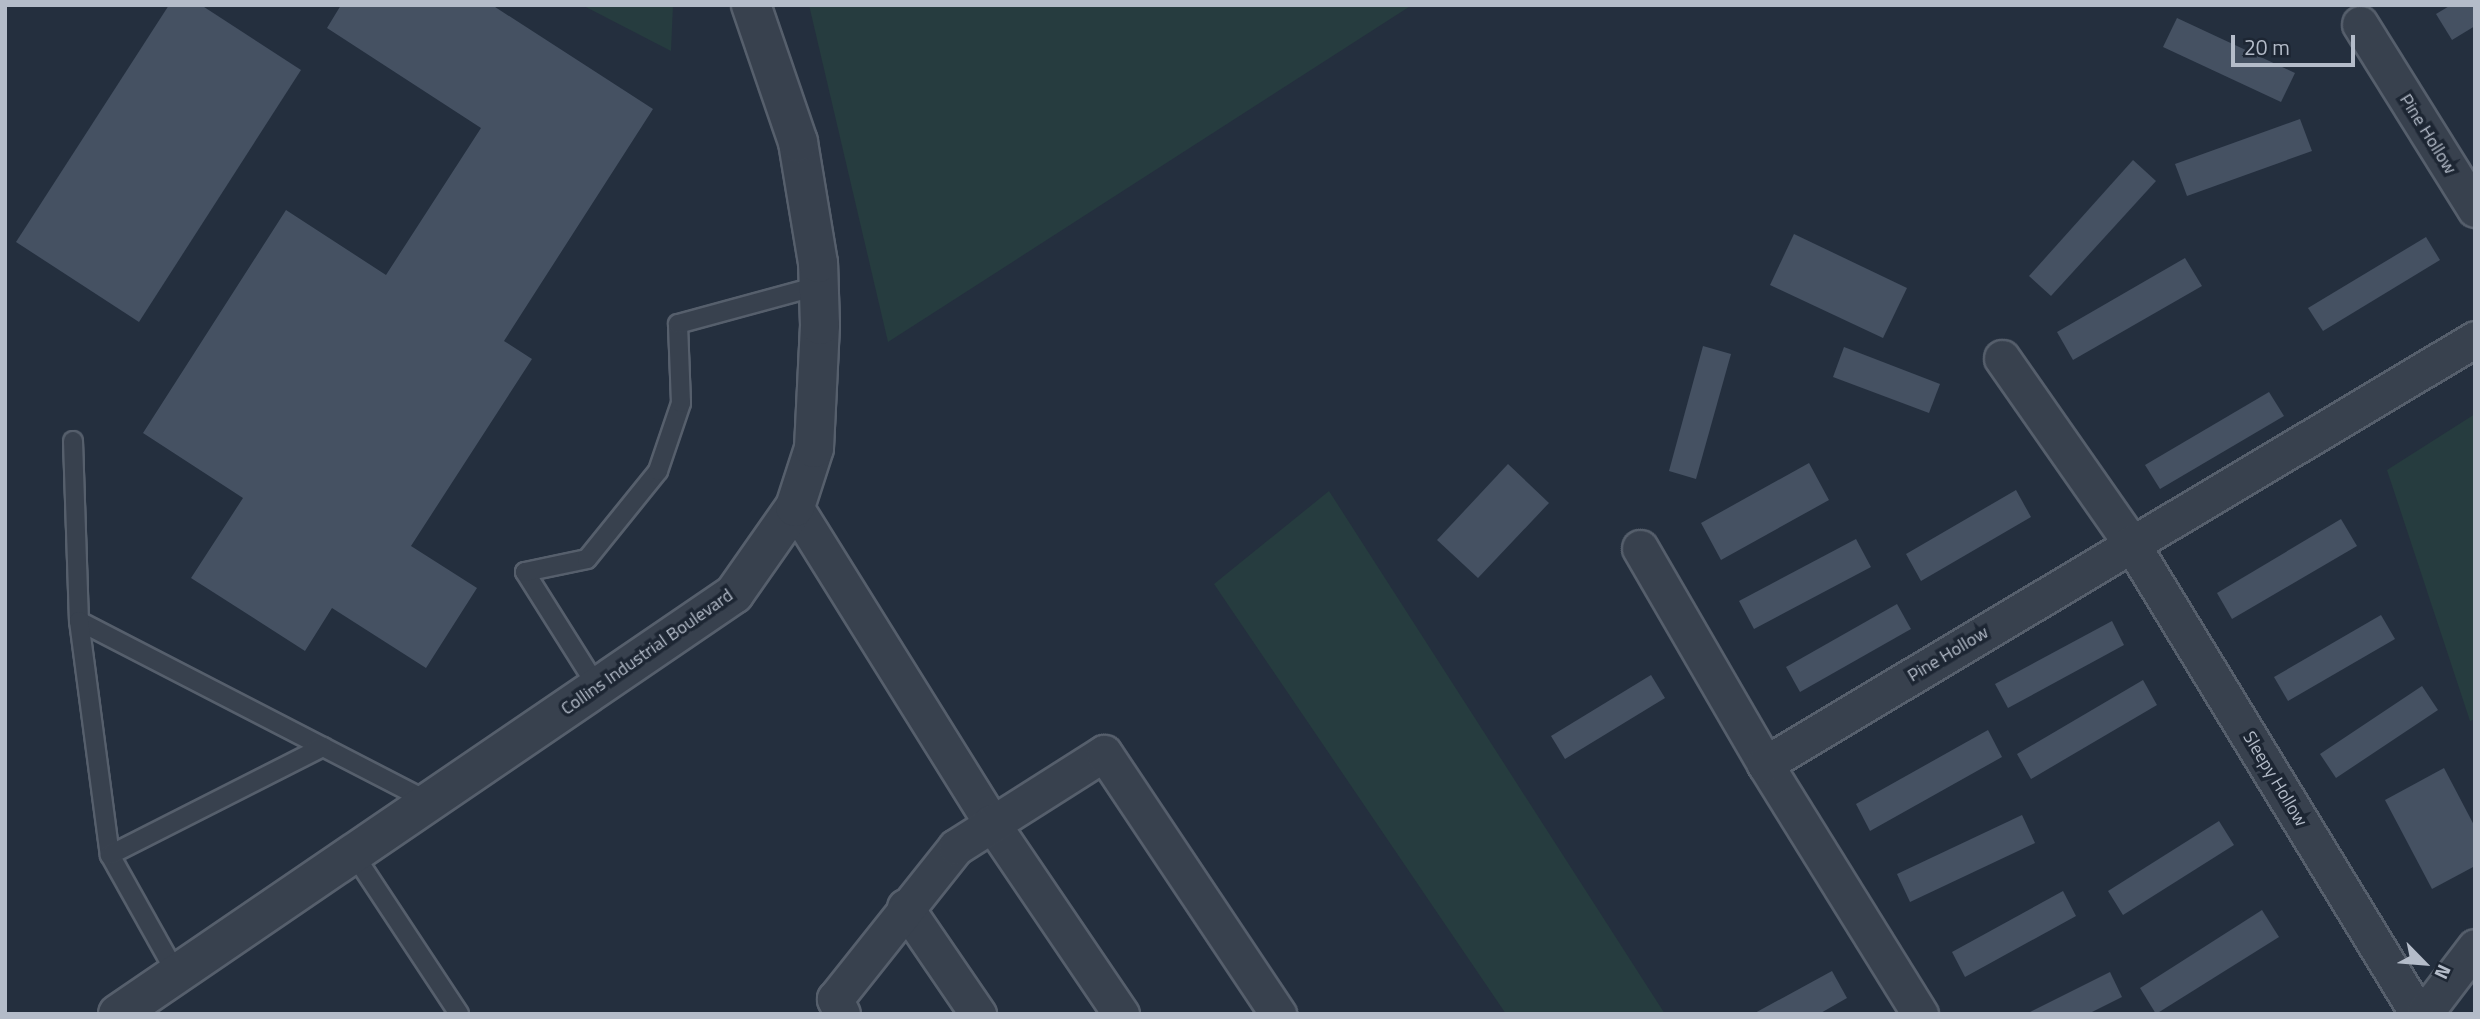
<!DOCTYPE html>
<style>
body{margin:0}
#map{position:relative;width:2480px;height:1019px;overflow:hidden;background:#242f3e;font-family:"Titillium Web",sans-serif}
div>[style]{position:absolute}
[style*='--x']{left:calc(var(--x)*1px);top:calc(var(--y)*1px);width:calc(var(--w)*1px);rotate:calc(var(--a)*1deg)}
.green>*{inset:0;background:#263c3f}
.building>*{inset:0;background:#455162}
.roads{filter:drop-shadow(2px 0 #565f6c) drop-shadow(-2px 0 #565f6c) drop-shadow(0 2px #565f6c) drop-shadow(0 -2px #565f6c)}
.service>*{height:18px;margin:-9px;padding:0 9px;transform-origin:9px;border-radius:9px;background:#38414e}
.minor>*{height:35px;margin:-17.5px;padding:0 17.5px;transform-origin:17.5px;border-radius:17.5px;background:#38414e}
.tertiary>*{height:38px;margin:-19px;padding:0 19px;transform-origin:19px;border-radius:19px;background:#38414e}
span{translate:-50% -50%;white-space:nowrap;text-align:center;line-height:1.15;-webkit-text-stroke:7px #1d2633;paint-order:stroke}
.street-label{font-size:18px;color:#b4bcc9}
.frame{position:absolute;inset:0;border:7px solid #b4bcc9;pointer-events:none}
.north{position:absolute;left:2389px;top:928px;width:70px;height:70px;-webkit-text-stroke:5px #1d2633;paint-order:stroke;rotate:115deg;font-size:19px;font-weight:700;line-height:28px;text-align:center;color:#b4bcc9}
.north::after{content:'';display:block;margin:auto;width:24px;height:32px;background:#b4bcc9;clip-path:polygon(50% 0,100% 100%,50% 72%,0 100%)}
.scale{position:absolute;left:2231px;top:35px;width:124px;height:32px;box-sizing:border-box;border:4px solid #b4bcc9;border-top:0;padding-left:9px;font-size:21px;line-height:24px;white-space:nowrap;color:#b4bcc9;-webkit-text-stroke:5px #1d2633;paint-order:stroke}
</style>
<div id="map">
<div class="green">
<i style="clip-path:polygon(582px 5px,673px 5px,671px 51px)"></i>
<i style="clip-path:polygon(809px 5px,1412px 5px,888px 342px)"></i>
<i style="clip-path:polygon(2475px 414px,2475px 719px,2470px 721px,2387px 470px)"></i>
<i style="clip-path:polygon(1329px 491px,1665px 1014px,1506px 1014px,1214px 584px)"></i>
</div>
<div class="building">
<i style="clip-path:polygon(169px 5px,201px 5px,301px 70px,139px 322px,16px 242px)"></i>
<i style="clip-path:polygon(341px 5px,492px 5px,653px 109px,504px 341px,532px 359px,411px 546px,477px 588px,426px 668px,332px 608px,305px 651px,191px 578px,243px 498px,143px 433px,286px 210px,386px 275px,481px 128px,327px 28px)"></i>
<i style="clip-path:polygon(2451px 5px,2475px 5px,2475px 26px,2452px 40px,2436px 14px)"></i>
<i style="clip-path:polygon(2177px 18px,2295px 73px,2281px 102px,2163px 47px)"></i>
<i style="clip-path:polygon(2300px 119px,2312px 151px,2187px 196px,2175px 164px)"></i>
<i style="clip-path:polygon(2133px 160px,2156px 181px,2051px 296px,2029px 276px)"></i>
<i style="clip-path:polygon(1794px 234px,1907px 288px,1883px 338px,1770px 285px)"></i>
<i style="clip-path:polygon(2426px 237px,2440px 260px,2323px 331px,2308px 308px)"></i>
<i style="clip-path:polygon(2185px 258px,2202px 286px,2073px 360px,2057px 332px)"></i>
<i style="clip-path:polygon(1703px 346px,1731px 354px,1696px 479px,1669px 471px)"></i>
<i style="clip-path:polygon(1844px 347px,1940px 384px,1929px 413px,1833px 377px)"></i>
<i style="clip-path:polygon(2269px 392px,2284px 416px,2160px 489px,2145px 465px)"></i>
<i style="clip-path:polygon(1809px 463px,1829px 500px,1721px 560px,1701px 523px)"></i>
<i style="clip-path:polygon(1508px 464px,1549px 503px,1478px 578px,1437px 540px)"></i>
<i style="clip-path:polygon(2016px 490px,2031px 517px,1921px 581px,1906px 554px)"></i>
<i style="clip-path:polygon(2341px 519px,2357px 546px,2232px 619px,2217px 593px)"></i>
<i style="clip-path:polygon(1856px 539px,1871px 567px,1754px 629px,1739px 601px)"></i>
<i style="clip-path:polygon(1897px 604px,1911px 629px,1800px 692px,1786px 667px)"></i>
<i style="clip-path:polygon(2381px 615px,2395px 639px,2288px 701px,2274px 677px)"></i>
<i style="clip-path:polygon(2112px 621px,2124px 645px,2008px 708px,1995px 684px)"></i>
<i style="clip-path:polygon(1651px 675px,1665px 698px,1565px 759px,1551px 736px)"></i>
<i style="clip-path:polygon(2143px 680px,2157px 705px,2031px 779px,2017px 754px)"></i>
<i style="clip-path:polygon(2422px 686px,2438px 710px,2336px 778px,2320px 754px)"></i>
<i style="clip-path:polygon(1988px 730px,2002px 757px,1870px 831px,1856px 804px)"></i>
<i style="clip-path:polygon(2444px 768px,2475px 827px,2475px 866px,2432px 889px,2385px 800px)"></i>
<i style="clip-path:polygon(2022px 815px,2035px 843px,1910px 902px,1897px 874px)"></i>
<i style="clip-path:polygon(2219px 821px,2234px 845px,2123px 915px,2108px 891px)"></i>
<i style="clip-path:polygon(2063px 891px,2076px 916px,1965px 977px,1952px 952px)"></i>
<i style="clip-path:polygon(2262px 910px,2279px 937px,2156px 1014px,2140px 988px)"></i>
<i style="clip-path:polygon(1832px 971px,1847px 998px,1819px 1014px,1753px 1014px)"></i>
<i style="clip-path:polygon(2110px 972px,2122px 997px,2088px 1014px,2026px 1014px)"></i>
</div>
<div class="roads">
<div class="service">
<i style="--x:73;--y:441;--w:180;--a:88.1"></i>
<i style="--x:79;--y:621;--w:396;--a:27.3"></i>
<i style="--x:79;--y:621;--w:236;--a:82.5"></i>
<i style="--x:110;--y:855;--w:137;--a:60.8"></i>
<i style="--x:598;--y:688;--w:137;--a:-122.2"></i>
<i style="--x:525;--y:572;--w:63;--a:-11.8"></i>
<i style="--x:587;--y:559;--w:113;--a:-51.1"></i>
<i style="--x:658;--y:471;--w:72;--a:-71.3"></i>
<i style="--x:681;--y:403;--w:79;--a:-92.2"></i>
<i style="--x:678;--y:324;--w:145;--a:-15.2"></i>
<i style="--x:110;--y:855;--w:239;--a:-26.9"></i>
<i style="--x:355;--y:856;--w:189;--a:56.6"></i>
</div>
<div class="minor">
<i style="--x:2360;--y:24;--w:218;--a:58.1"></i>
<i style="--x:2002;--y:358;--w:226;--a:55.1"></i>
<i style="--x:2131;--y:543;--w:552;--a:58.64"></i>
<i style="--x:795;--y:507;--w:371;--a:58.1"></i>
<i style="--x:991;--y:822;--w:232;--a:55.9"></i>
<i style="--x:1640;--y:548;--w:250;--a:59.9"></i>
<i style="--x:1765;--y:764;--w:294;--a:58.2"></i>
<i style="--x:1765;--y:764;--w:827;--a:-30.9"></i>
<i style="--x:905;--y:907;--w:130;--a:55.7"></i>
<i style="--x:842;--y:1014;--w:17;--a:-115"></i>
<i style="--x:835;--y:999;--w:194;--a:-51.5"></i>
<i style="--x:956;--y:847;--w:175;--a:-32.4"></i>
<i style="--x:1104;--y:753;--w:314;--a:56.3"></i>
<i style="--x:2424;--y:1014;--w:84;--a:-52.7"></i>
</div>
<div class="tertiary">
<i style="--x:118;--y:1014;--w:746;--a:-34.29"></i>
<i style="--x:734;--y:594;--w:106;--a:-55"></i>
<i style="--x:795;--y:507;--w:62;--a:-72.1"></i>
<i style="--x:814;--y:448;--w:123;--a:-87.2"></i>
<i style="--x:820;--y:325;--w:62;--a:-91.8"></i>
<i style="--x:818;--y:263;--w:123;--a:-99.4"></i>
<i style="--x:798;--y:142;--w:145;--a:-108.9"></i>
</div>
</div>
<div class="street-label">
<span style="left:2428px;top:134px;rotate:58deg">Pine Hollow</span>
<span style="left:647px;top:652px;rotate:-35deg">Collins Industrial Boulevard</span>
<span style="left:1948px;top:654px;rotate:-31deg">Pine Hollow</span>
<span style="left:2275px;top:779px;rotate:59deg">Sleepy Hollow</span>
</div>
<div class="frame"></div>
<div class="north">N</div>
<div class="scale">20 m</div>
</div>
